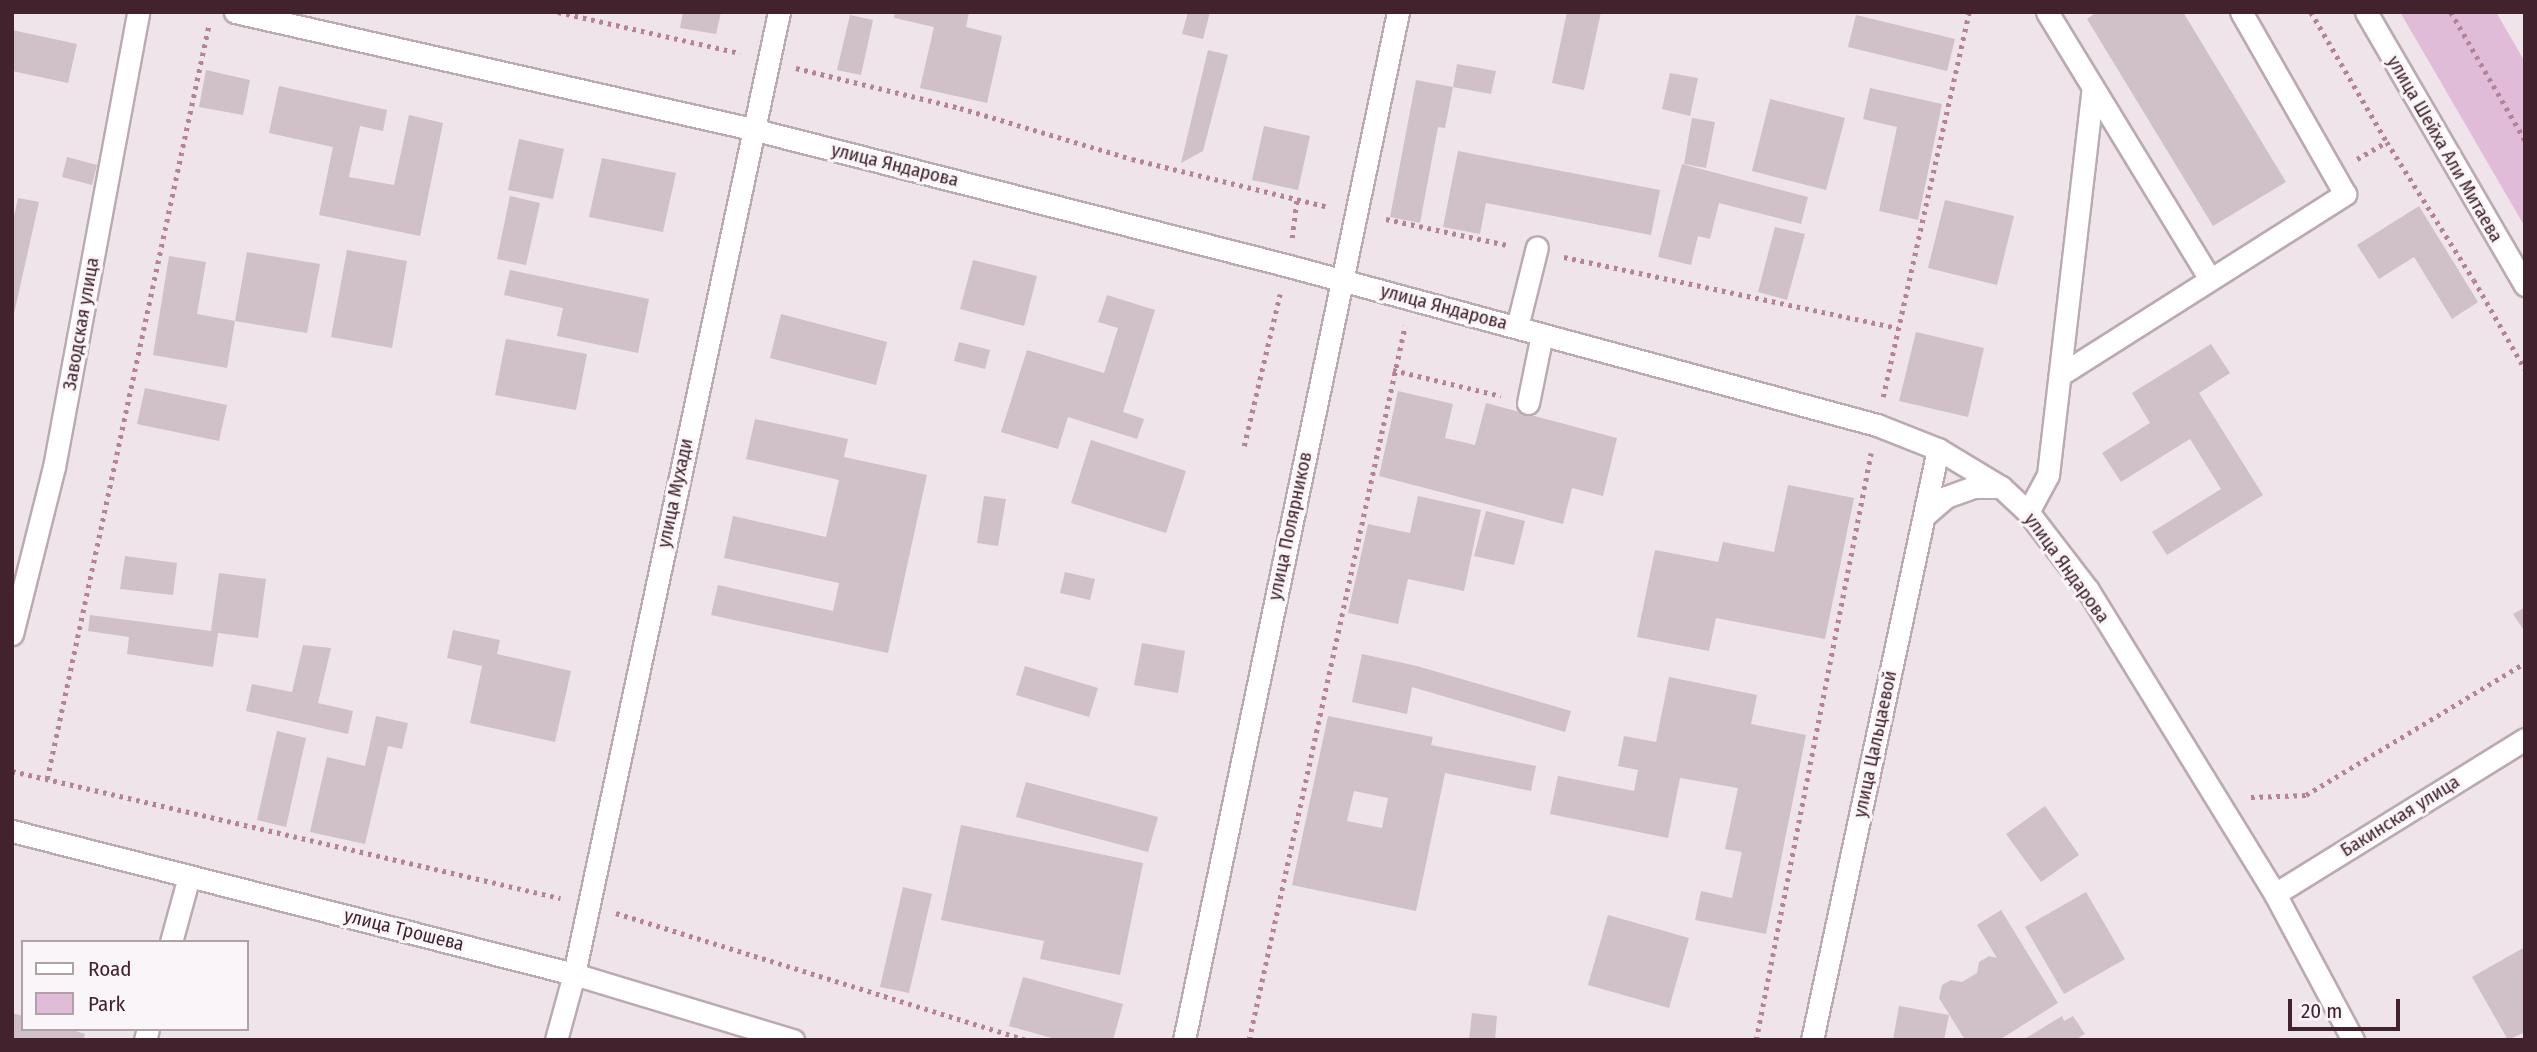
<!DOCTYPE html>
<meta charset="utf-8">
<style>
body{margin:0}
#map{position:relative;width:2537px;height:1052px;overflow:hidden;background:#efe4ea;font-family:"Fira Sans Condensed",sans-serif}
div>[style]{position:absolute}
[style*='--x']{left:calc(var(--x)*1px);top:calc(var(--y)*1px);width:calc(var(--w)*1px);rotate:calc(var(--a)*1deg)}
.green>*{inset:0;background:#e1bcd9}
.building>*{inset:0;background:#d0c0c8}
.path>*{height:4.5px;margin-top:-2.25px;transform-origin:0;background:repeating-linear-gradient(90deg,#b48395 0 3.5px,transparent 0 8.5px)}
.roads{filter:drop-shadow(2px 0 #bbaab1) drop-shadow(-2px 0 #bbaab1) drop-shadow(0 2px #bbaab1) drop-shadow(0 -2px #bbaab1)}
.lane>*{height:21px;margin:-10.5px;padding:0 10.5px;transform-origin:10.5px;border-radius:10.5px;background:#fff}
.street>*{height:21px;margin:-10.5px;padding:0 10.5px;transform-origin:10.5px;border-radius:10.5px;background:#fff}
.secondary>*{height:21px;margin:-10.5px;padding:0 10.5px;transform-origin:10.5px;border-radius:10.5px;background:#fff}
span{translate:-50% -50%;white-space:nowrap;text-align:center;line-height:1.15;-webkit-text-stroke:6px #faf5f8;paint-order:stroke}
.street-label{font-size:19px;color:#42222d}
.frame{position:absolute;inset:0;border:14px solid #42222d;pointer-events:none}
.legend{position:absolute;left:21px;top:940px;width:228px;height:91px;box-sizing:border-box;background:#faf5f8;border:2px solid #b0a1a7;margin:0;padding:9px 12px;list-style:none;font-size:21px;color:#42222d}
.legend li{display:flex;align-items:center;gap:14px;height:35px}
.legend b{width:35px;border:2px solid #b0a1a7}
.scale{position:absolute;left:2288px;top:999px;width:112px;height:32px;box-sizing:border-box;border:4px solid #42222d;border-top:0;padding-left:9px;font-size:21px;line-height:24px;white-space:nowrap;color:#42222d;-webkit-text-stroke:5px #faf5f8;paint-order:stroke}
</style>
<div id="map">
<div class="green">
<i style="clip-path:polygon(2400px 12px,2496px 12px,2525px 62px,2525px 227px)"></i>
</div>
<div class="building">
<i style="clip-path:polygon(683px 12px,721px 12px,716px 34px,680px 28px)"></i>
<i style="clip-path:polygon(895px 12px,969px 12px,966px 27px,1002px 36px,987px 103px,920px 88px,934px 27px,894px 18px)"></i>
<i style="clip-path:polygon(1188px 12px,1210px 12px,1203px 39px,1182px 34px)"></i>
<i style="clip-path:polygon(1567px 12px,1601px 12px,1584px 90px,1552px 83px)"></i>
<i style="clip-path:polygon(2097px 12px,2183px 12px,2286px 182px,2213px 226px,2087px 19px)"></i>
<i style="clip-path:polygon(850px 15px,873px 20px,861px 75px,837px 70px)"></i>
<i style="clip-path:polygon(1856px 15px,1955px 39px,1947px 71px,1848px 47px)"></i>
<i style="clip-path:polygon(12px 30px,77px 44px,68px 83px,12px 71px)"></i>
<i style="clip-path:polygon(1208px 50px,1228px 55px,1203px 151px,1181px 163px)"></i>
<i style="clip-path:polygon(1457px 64px,1496px 71px,1491px 94px,1453px 87px)"></i>
<i style="clip-path:polygon(206px 70px,250px 80px,243px 115px,199px 107px)"></i>
<i style="clip-path:polygon(1670px 73px,1698px 78px,1690px 116px,1662px 109px)"></i>
<i style="clip-path:polygon(1416px 80px,1453px 87px,1445px 128px,1438px 127px,1420px 223px,1390px 217px)"></i>
<i style="clip-path:polygon(279px 86px,387px 110px,383px 131px,360px 126px,349px 177px,394px 185px,409px 115px,443px 123px,420px 236px,319px 215px,333px 147px,269px 133px)"></i>
<i style="clip-path:polygon(1870px 88px,1942px 104px,1918px 220px,1879px 211px,1897px 127px,1863px 119px)"></i>
<i style="clip-path:polygon(1770px 99px,1845px 118px,1826px 190px,1752px 171px)"></i>
<i style="clip-path:polygon(1692px 118px,1715px 122px,1706px 168px,1684px 164px)"></i>
<i style="clip-path:polygon(1264px 126px,1310px 136px,1298px 190px,1252px 180px)"></i>
<i style="clip-path:polygon(519px 139px,564px 149px,553px 199px,508px 190px)"></i>
<i style="clip-path:polygon(1458px 151px,1660px 190px,1651px 235px,1486px 203px,1480px 234px,1443px 227px)"></i>
<i style="clip-path:polygon(67px 157px,97px 165px,92px 185px,62px 177px)"></i>
<i style="clip-path:polygon(602px 158px,676px 173px,663px 232px,589px 217px)"></i>
<i style="clip-path:polygon(1682px 164px,1808px 197px,1801px 224px,1719px 203px,1710px 239px,1698px 236px,1691px 265px,1658px 257px)"></i>
<i style="clip-path:polygon(510px 196px,540px 203px,526px 265px,497px 259px)"></i>
<i style="clip-path:polygon(18px 198px,39px 202px,13px 318px,12px 226px)"></i>
<i style="clip-path:polygon(1945px 200px,2014px 216px,1997px 285px,1928px 268px)"></i>
<i style="clip-path:polygon(2419px 206px,2478px 302px,2452px 319px,2414px 257px,2379px 279px,2357px 245px)"></i>
<i style="clip-path:polygon(1775px 227px,1805px 234px,1787px 300px,1758px 292px)"></i>
<i style="clip-path:polygon(347px 250px,407px 261px,392px 348px,331px 337px)"></i>
<i style="clip-path:polygon(247px 252px,320px 264px,307px 333px,235px 321px)"></i>
<i style="clip-path:polygon(169px 256px,206px 262px,197px 314px,235px 321px,227px 368px,153px 355px)"></i>
<i style="clip-path:polygon(973px 260px,1037px 276px,1024px 326px,960px 309px)"></i>
<i style="clip-path:polygon(510px 270px,649px 299px,638px 353px,557px 336px,563px 308px,504px 295px)"></i>
<i style="clip-path:polygon(1107px 295px,1155px 310px,1123px 412px,1144px 419px,1137px 439px,1068px 417px,1058px 449px,1001px 432px,1027px 350px,1104px 373px,1118px 328px,1098px 322px)"></i>
<i style="clip-path:polygon(781px 314px,887px 342px,876px 385px,770px 358px)"></i>
<i style="clip-path:polygon(1916px 332px,1984px 348px,1968px 417px,1899px 401px)"></i>
<i style="clip-path:polygon(506px 339px,587px 354px,576px 410px,495px 395px)"></i>
<i style="clip-path:polygon(959px 342px,990px 350px,985px 369px,954px 361px)"></i>
<i style="clip-path:polygon(2211px 344px,2230px 373px,2199px 393px,2263px 495px,2167px 555px,2152px 532px,2221px 489px,2190px 439px,2121px 482px,2102px 453px,2150px 423px,2132px 393px)"></i>
<i style="clip-path:polygon(145px 388px,227px 405px,219px 441px,137px 424px)"></i>
<i style="clip-path:polygon(1398px 391px,1453px 404px,1445px 438px,1475px 445px,1486px 403px,1617px 438px,1603px 496px,1572px 488px,1563px 524px,1379px 476px)"></i>
<i style="clip-path:polygon(755px 419px,848px 439px,844px 457px,927px 475px,888px 653px,711px 615px,718px 585px,833px 611px,839px 583px,724px 558px,733px 516px,826px 537px,839px 480px,746px 459px)"></i>
<i style="clip-path:polygon(1091px 440px,1186px 471px,1166px 533px,1071px 503px)"></i>
<i style="clip-path:polygon(1788px 485px,1854px 498px,1825px 639px,1716px 618px,1709px 651px,1637px 637px,1655px 550px,1718px 562px,1723px 542px,1774px 552px)"></i>
<i style="clip-path:polygon(984px 496px,1006px 499px,998px 546px,977px 543px)"></i>
<i style="clip-path:polygon(1418px 496px,1481px 510px,1464px 591px,1408px 579px,1398px 624px,1348px 613px,1368px 524px,1410px 533px)"></i>
<i style="clip-path:polygon(1486px 511px,1525px 521px,1514px 565px,1474px 556px)"></i>
<i style="clip-path:polygon(125px 556px,177px 563px,173px 595px,120px 589px)"></i>
<i style="clip-path:polygon(1065px 572px,1095px 579px,1090px 600px,1060px 593px)"></i>
<i style="clip-path:polygon(219px 573px,266px 579px,258px 638px,218px 633px,213px 667px,127px 654px,129px 637px,88px 631px,90px 615px,211px 631px)"></i>
<i style="clip-path:polygon(2525px 607px,2525px 632px,2513px 614px)"></i>
<i style="clip-path:polygon(453px 630px,500px 640px,497px 654px,571px 671px,555px 742px,470px 723px,482px 666px,447px 658px)"></i>
<i style="clip-path:polygon(1142px 643px,1185px 651px,1178px 693px,1134px 685px)"></i>
<i style="clip-path:polygon(303px 645px,331px 648px,318px 703px,353px 711px,348px 734px,246px 711px,252px 684px,292px 692px)"></i>
<i style="clip-path:polygon(1362px 654px,1417px 666px,1571px 711px,1565px 732px,1412px 687px,1407px 714px,1352px 702px)"></i>
<i style="clip-path:polygon(1025px 666px,1098px 688px,1089px 717px,1016px 695px)"></i>
<i style="clip-path:polygon(1669px 677px,1757px 695px,1751px 724px,1806px 735px,1766px 934px,1695px 920px,1701px 891px,1732px 898px,1742px 852px,1725px 849px,1738px 788px,1680px 778px,1668px 838px,1550px 814px,1558px 776px,1634px 791px,1638px 770px,1618px 766px,1624px 736px,1656px 742px)"></i>
<i style="clip-path:polygon(376px 716px,408px 723px,402px 749px,388px 746px,365px 844px,310px 832px,327px 757px,365px 766px)"></i>
<i style="clip-path:polygon(evenodd,1328px 716px,1433px 737px,1431px 745px,1536px 766px,1531px 791px,1445px 773px,1416px 911px,1292px 885px,1328px 716px,1354px 791px,1388px 798px,1382px 828px,1347px 821px,1354px 791px)"></i>
<i style="clip-path:polygon(277px 731px,306px 738px,286px 827px,257px 820px)"></i>
<i style="clip-path:polygon(1026px 782px,1158px 817px,1148px 852px,1016px 817px)"></i>
<i style="clip-path:polygon(2045px 806px,2079px 855px,2041px 882px,2006px 834px)"></i>
<i style="clip-path:polygon(961px 825px,1143px 863px,1120px 975px,1040px 959px,1044px 941px,941px 920px)"></i>
<i style="clip-path:polygon(903px 887px,932px 894px,909px 993px,880px 987px)"></i>
<i style="clip-path:polygon(2086px 892px,2125px 959px,2064px 994px,2025px 927px)"></i>
<i style="clip-path:polygon(2001px 910px,2058px 1003px,1999px 1040px,1965px 1040px,1939px 998px,1942px 985px,1951px 980px,1962px 982px,1977px 973px,1979px 962px,1989px 956px,1997px 958px,1977px 925px)"></i>
<i style="clip-path:polygon(1608px 915px,1689px 938px,1669px 1008px,1588px 985px)"></i>
<i style="clip-path:polygon(2525px 947px,2525px 1032px,2508px 1040px,2472px 977px)"></i>
<i style="clip-path:polygon(1023px 977px,1123px 1004px,1113px 1040px,1059px 1040px,1009px 1026px)"></i>
<i style="clip-path:polygon(1899px 1006px,1949px 1015px,1944px 1040px,1893px 1040px)"></i>
<i style="clip-path:polygon(12px 1013px,23px 1016px,23px 1029px,69px 1029px,85px 1034px,83px 1040px,12px 1040px)"></i>
<i style="clip-path:polygon(1472px 1013px,1497px 1016px,1495px 1040px,1469px 1040px)"></i>
<i style="clip-path:polygon(2062px 1016px,2064px 1021px,2073px 1016px,2085px 1034px,2075px 1040px,2023px 1040px)"></i>
</div>
<div class="path">
<i style="--x:558;--y:12;--w:187;--a:12.7"></i>
<i style="--x:2311;--y:12;--w:151;--a:59.7"></i>
<i style="--x:2387;--y:142;--w:163;--a:57.8"></i>
<i style="--x:2474;--y:280;--w:103;--a:60.2"></i>
<i style="--x:2451;--y:12;--w:148;--a:60"></i>
<i style="--x:796;--y:68;--w:169;--a:13.7"></i>
<i style="--x:960;--y:108;--w:179;--a:16.5"></i>
<i style="--x:1132;--y:159;--w:203;--a:13.7"></i>
<i style="--x:2357;--y:159;--w:34;--a:-30"></i>
<i style="--x:1386;--y:219;--w:124;--a:12.1"></i>
<i style="--x:1292;--y:238;--w:38;--a:-83"></i>
<i style="--x:1564;--y:257;--w:341;--a:12"></i>
<i style="--x:1393;--y:370;--w:111;--a:13.5"></i>
<i style="--x:1883;--y:397;--w:394;--a:-77.4"></i>
<i style="--x:1244;--y:446;--w:156;--a:-76.7"></i>
<i style="--x:12;--y:771;--w:563;--a:13.05"></i>
<i style="--x:47;--y:779;--w:772;--a:-77.89"></i>
<i style="--x:2251;--y:797;--w:55;--a:-2.1"></i>
<i style="--x:2306;--y:795;--w:256;--a:-31.1"></i>
<i style="--x:616;--y:913;--w:430;--a:17.2"></i>
<i style="--x:1249;--y:1040;--w:731;--a:-77.68"></i>
<i style="--x:1756;--y:1040;--w:598;--a:-78.92"></i>
</div>
<div class="roads">
<div class="lane">
<i style="--x:2047;--y:12;--w:313;--a:58.6"></i>
<i style="--x:1517;--y:327;--w:82;--a:-76"></i>
<i style="--x:2060;--y:375;--w:338;--a:-32.4"></i>
<i style="--x:2345;--y:194;--w:210;--a:-119.7"></i>
<i style="--x:1528;--y:403;--w:70;--a:-78.5"></i>
<i style="--x:2028;--y:512;--w:42;--a:-61.6"></i>
<i style="--x:2048;--y:475;--w:389;--a:-83.4"></i>
<i style="--x:171;--y:942;--w:68;--a:-74.7"></i>
<i style="--x:145;--y:1040;--w:11;--a:-75"></i>
<i style="--x:556;--y:1040;--w:68;--a:-74.7"></i>
</div>
<div class="street">
<i style="--x:235;--y:12;--w:530;--a:12.75"></i>
<i style="--x:752;--y:129;--w:554;--a:14.31"></i>
<i style="--x:1289;--y:266;--w:609;--a:15.13"></i>
<i style="--x:1877;--y:425;--w:66;--a:21.5"></i>
<i style="--x:1938;--y:449;--w:74;--a:31.1"></i>
<i style="--x:2001;--y:487;--w:37;--a:43"></i>
<i style="--x:2028;--y:512;--w:98;--a:52.4"></i>
<i style="--x:2088;--y:590;--w:357;--a:58.4"></i>
<i style="--x:2275;--y:894;--w:166;--a:61.9"></i>
<i style="--x:1924;--y:516;--w:29;--a:-41"></i>
<i style="--x:1946;--y:497;--w:29;--a:-20"></i>
<i style="--x:1973;--y:487;--w:28;--a:0"></i>
<i style="--x:12;--y:634;--w:172;--a:-75.9"></i>
<i style="--x:54;--y:467;--w:463;--a:-79.5"></i>
<i style="--x:2275;--y:894;--w:294;--a:-31.8"></i>
<i style="--x:574;--y:974;--w:984;--a:-77.97"></i>
<i style="--x:1184;--y:1040;--w:1050;--a:-78.24"></i>
<i style="--x:1812;--y:1040;--w:604;--a:-77.96"></i>
</div>
<div class="secondary">
<i style="--x:2366;--y:12;--w:316;--a:59.8"></i>
<i style="--x:12;--y:831;--w:580;--a:14.28"></i>
<i style="--x:574;--y:974;--w:229;--a:16.8"></i>
</div>
</div>
<div class="street-label">
<span style="left:2445px;top:149px;rotate:60deg">улица Шейха Али Митаева</span>
<span style="left:895px;top:165px;rotate:14deg">улица Яндарова</span>
<span style="left:1444px;top:307px;rotate:15deg">улица Яндарова</span>
<span style="left:81px;top:324px;rotate:-80deg">Заводская улица</span>
<span style="left:675px;top:493px;rotate:-78deg">улица Мухади</span>
<span style="left:1290px;top:526px;rotate:-78deg">улица Полярников</span>
<span style="left:2067px;top:568px;rotate:54deg">улица Яндарова</span>
<span style="left:1875px;top:744px;rotate:-78deg">улица Цальцаевой</span>
<span style="left:2400px;top:816px;rotate:-32deg">Бакинская улица</span>
<span style="left:404px;top:930px;rotate:14deg">улица Трошева</span>
</div>
<div class="frame"></div>
<ul class="legend">
<li><b style="height:9px;background:#fff"></b>Road</li>
<li><b style="height:19px;background:#e1bcd9"></b>Park</li>
</ul>
<div class="scale">20 m</div>
</div>
